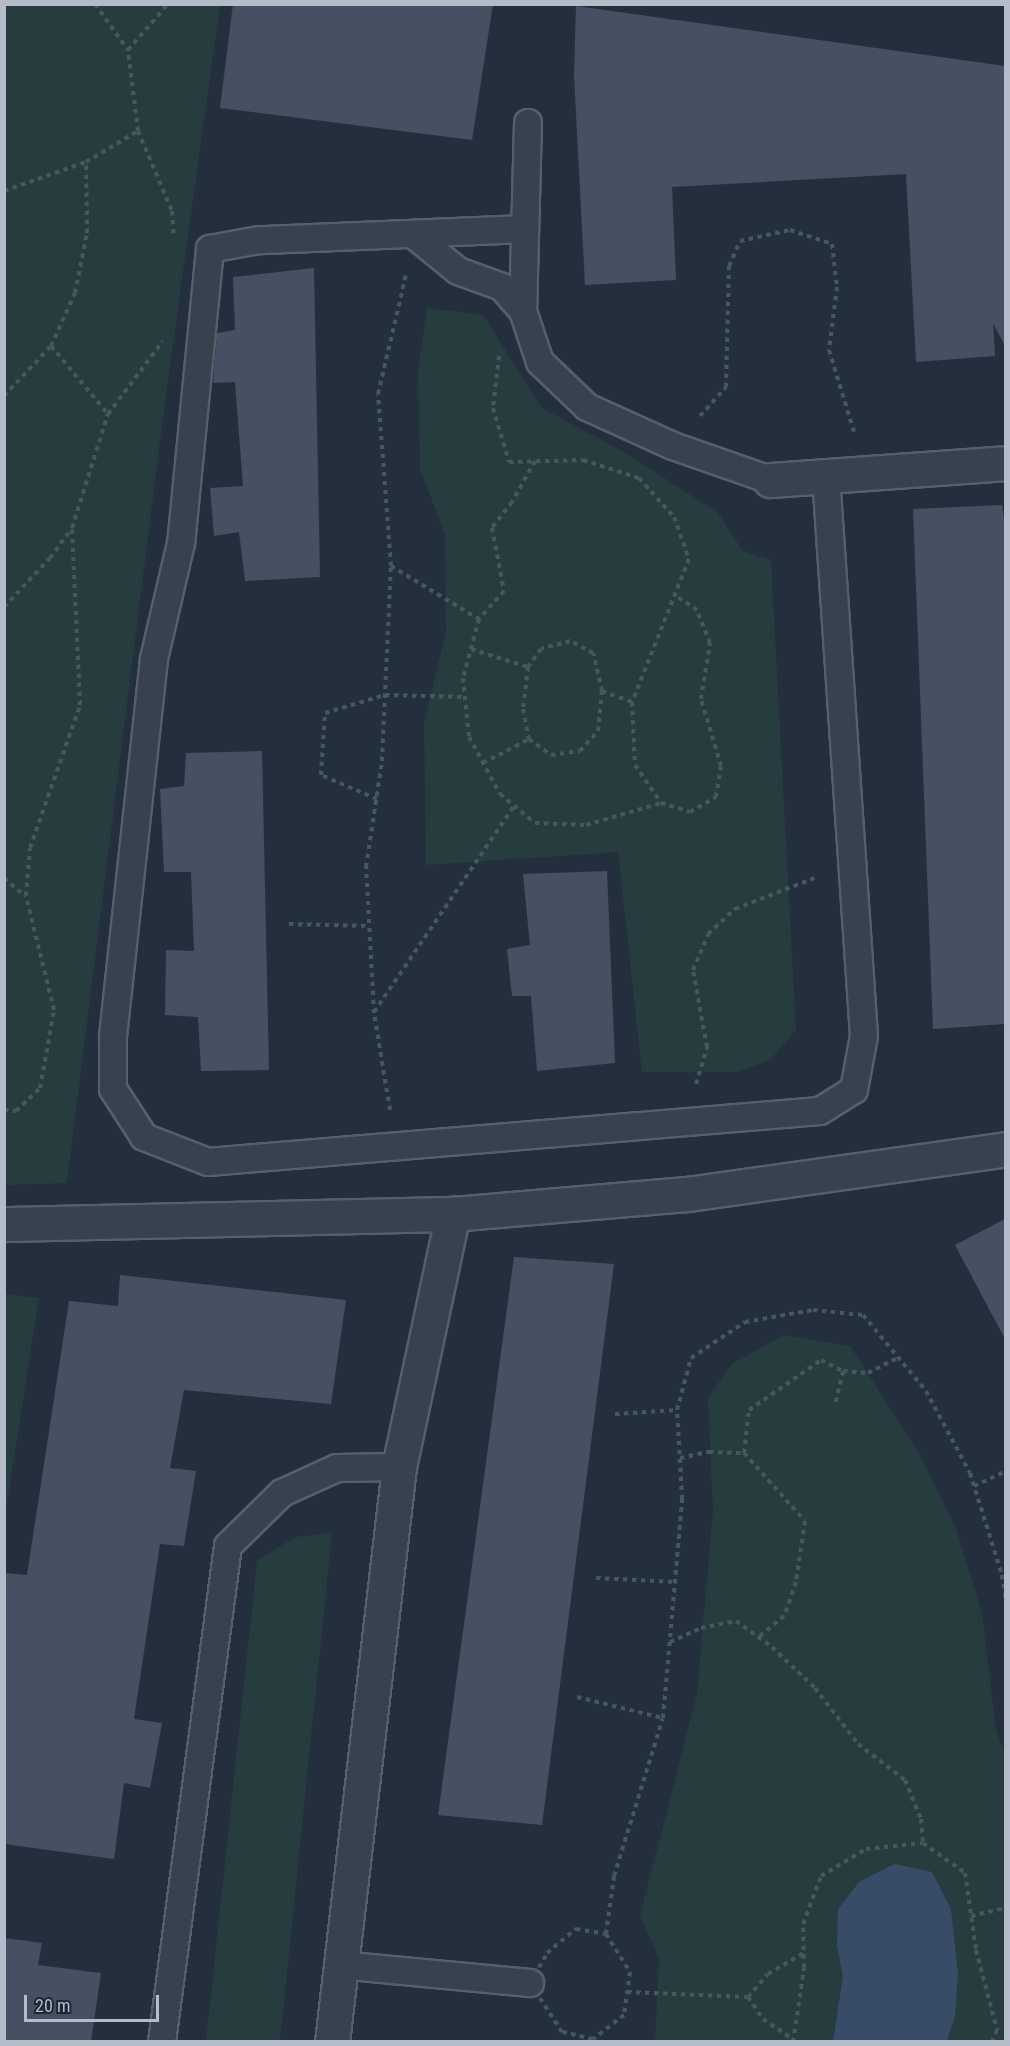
<!DOCTYPE html>
<style>
body{margin:0}
#map{position:relative;width:1010px;height:2046px;overflow:hidden;background:#242f3e;font-family:"Roboto Condensed",sans-serif}
div>[style]{position:absolute}
[style*='--x']{left:calc(var(--x)*1px);top:calc(var(--y)*1px);width:calc(var(--w)*1px);rotate:calc(var(--a)*1deg)}
.green>*{inset:0;background:#263c3f}
.water>*{inset:0;background:#394c67}
.building>*{inset:0;background:#455162}
.path>*{height:4px;margin-top:-2px;transform-origin:0;background:repeating-linear-gradient(90deg,#44595c 0 4.5px,transparent 0 9px)}
.roads{filter:drop-shadow(2px 0 #565f6c) drop-shadow(-2px 0 #565f6c) drop-shadow(0 2px #565f6c) drop-shadow(0 -2px #565f6c)}
.service>*{height:26px;margin:-13px;padding:0 13px;transform-origin:13px;border-radius:13px;background:#38414e}
.minor>*{height:33px;margin:-16.5px;padding:0 16.5px;transform-origin:16.5px;border-radius:16.5px;background:#38414e}
span{translate:-50% -50%;white-space:nowrap;text-align:center;line-height:1.15;-webkit-text-stroke:6px #1d2633;paint-order:stroke}
.frame{position:absolute;inset:0;border:6px solid #b4bcc9;pointer-events:none}
.scale{position:absolute;left:24px;top:1995px;width:135px;height:27px;box-sizing:border-box;border:3px solid #b4bcc9;border-top:0;padding-left:8px;font-size:18px;line-height:21px;white-space:nowrap;color:#b4bcc9;-webkit-text-stroke:4px #1d2633;paint-order:stroke}
</style>
<div id="map">
<div class="green">
<i style="clip-path:polygon(4px 5px,220px 5px,163px 417px,67px 1183px,5px 1185px)"></i>
<i style="clip-path:polygon(427px 308px,483px 315px,542px 408px,626px 453px,718px 513px,743px 551px,771px 560px,796px 1030px,770px 1060px,737px 1072px,642px 1072px,618px 852px,426px 865px,424px 723px,446px 632px,445px 534px,420px 469px,418px 372px)"></i>
<i style="clip-path:polygon(5px 1294px,39px 1298px,5px 1516px,4px 1294px)"></i>
<i style="clip-path:polygon(783px 1335px,850px 1346px,919px 1453px,957px 1531px,982px 1614px,996px 1729px,1005px 1755px,1005px 2041px,655px 2041px,659px 1958px,640px 1916px,697px 1694px,713px 1511px,708px 1397px,732px 1364px)"></i>
<i style="clip-path:polygon(332px 1533px,280px 2041px,206px 2041px,257px 1561px,295px 1537px)"></i>
</div>
<div class="water">
<i style="clip-path:polygon(895px 1864px,932px 1872px,951px 1909px,958px 1974px,955px 2016px,947px 2041px,833px 2041px,843px 1976px,837px 1946px,838px 1909px,859px 1882px)"></i>
</div>
<div class="building">
<i style="clip-path:polygon(233px 4px,493px 4px,472px 140px,220px 108px)"></i>
<i style="clip-path:polygon(576px 6px,1005px 66px,1005px 346px,993px 323px,995px 356px,916px 362px,906px 174px,672px 187px,676px 280px,585px 285px,574px 76px)"></i>
<i style="clip-path:polygon(314px 268px,320px 577px,245px 581px,239px 532px,214px 536px,210px 488px,243px 486px,235px 382px,213px 383px,217px 333px,235px 330px,233px 277px)"></i>
<i style="clip-path:polygon(1002px 505px,1005px 525px,1005px 1024px,933px 1029px,913px 509px)"></i>
<i style="clip-path:polygon(262px 751px,269px 1070px,201px 1071px,198px 1017px,165px 1015px,166px 950px,194px 951px,191px 872px,164px 872px,160px 789px,184px 786px,186px 753px)"></i>
<i style="clip-path:polygon(607px 871px,615px 1063px,537px 1071px,531px 996px,512px 996px,507px 949px,530px 945px,523px 874px)"></i>
<i style="clip-path:polygon(1005px 1219px,1005px 1339px,955px 1245px)"></i>
<i style="clip-path:polygon(514px 1257px,614px 1264px,542px 1825px,438px 1815px)"></i>
<i style="clip-path:polygon(120px 1275px,346px 1300px,331px 1404px,184px 1390px,170px 1468px,196px 1471px,184px 1546px,160px 1544px,134px 1719px,162px 1723px,150px 1788px,124px 1783px,114px 1859px,4px 1844px,4px 1573px,27px 1575px,69px 1301px,118px 1306px)"></i>
<i style="clip-path:polygon(4px 1938px,42px 1943px,38px 1965px,101px 1973px,91px 2042px,4px 2042px)"></i>
</div>
<div class="path">
<i style="--x:95;--y:4;--w:57;--a:54.3"></i>
<i style="--x:138;--y:131;--w:87;--a:67"></i>
<i style="--x:172;--y:211;--w:26;--a:86"></i>
<i style="--x:4;--y:191;--w:87;--a:-19.5"></i>
<i style="--x:86;--y:162;--w:61;--a:-30.8"></i>
<i style="--x:138;--y:131;--w:82;--a:-97"></i>
<i style="--x:128;--y:50;--w:61;--a:-49"></i>
<i style="--x:51;--y:346;--w:89;--a:50"></i>
<i style="--x:499;--y:356;--w:52;--a:96.6"></i>
<i style="--x:493;--y:408;--w:56;--a:73.5"></i>
<i style="--x:509;--y:462;--w:74;--a:-1.5"></i>
<i style="--x:583;--y:460;--w:59;--a:17.8"></i>
<i style="--x:639;--y:478;--w:52;--a:48.1"></i>
<i style="--x:674;--y:517;--w:45;--a:70.3"></i>
<i style="--x:689;--y:559;--w:154;--a:111.7"></i>
<i style="--x:632;--y:702;--w:63;--a:87.3"></i>
<i style="--x:635;--y:765;--w:46;--a:55.6"></i>
<i style="--x:661;--y:803;--w:30;--a:17"></i>
<i style="--x:690;--y:812;--w:30;--a:-30"></i>
<i style="--x:716;--y:797;--w:31;--a:-81"></i>
<i style="--x:721;--y:766;--w:70;--a:-106.6"></i>
<i style="--x:701;--y:699;--w:57;--a:-80.9"></i>
<i style="--x:710;--y:643;--w:35;--a:-112"></i>
<i style="--x:697;--y:610;--w:27;--a:-146"></i>
<i style="--x:4;--y:396;--w:69;--a:-46.8"></i>
<i style="--x:51;--y:346;--w:58;--a:-65.6"></i>
<i style="--x:75;--y:293;--w:61;--a:-78.7"></i>
<i style="--x:87;--y:233;--w:71;--a:-90.8"></i>
<i style="--x:700;--y:416;--w:39;--a:-48"></i>
<i style="--x:726;--y:387;--w:121;--a:-88.6"></i>
<i style="--x:729;--y:266;--w:27;--a:-66"></i>
<i style="--x:740;--y:241;--w:51;--a:-12.4"></i>
<i style="--x:790;--y:230;--w:44;--a:18.4"></i>
<i style="--x:832;--y:244;--w:43;--a:83.4"></i>
<i style="--x:837;--y:287;--w:64;--a:97.2"></i>
<i style="--x:829;--y:350;--w:89;--a:73"></i>
<i style="--x:535;--y:461;--w:47;--a:119.3"></i>
<i style="--x:512;--y:502;--w:33;--a:128"></i>
<i style="--x:492;--y:528;--w:64;--a:79.2"></i>
<i style="--x:504;--y:591;--w:38;--a:132"></i>
<i style="--x:479;--y:619;--w:61;--a:105.2"></i>
<i style="--x:463;--y:678;--w:59;--a:84.2"></i>
<i style="--x:469;--y:737;--w:65;--a:61.5"></i>
<i style="--x:500;--y:794;--w:45;--a:39.6"></i>
<i style="--x:535;--y:823;--w:51;--a:2.2"></i>
<i style="--x:586;--y:825;--w:78;--a:-16.3"></i>
<i style="--x:391;--y:566;--w:103;--a:31.1"></i>
<i style="--x:4;--y:607;--w:67;--a:-46.8"></i>
<i style="--x:50;--y:558;--w:37;--a:-54"></i>
<i style="--x:471;--y:649;--w:60;--a:17.5"></i>
<i style="--x:602;--y:691;--w:39;--a:-103"></i>
<i style="--x:593;--y:653;--w:26;--a:-152"></i>
<i style="--x:570;--y:641;--w:30;--a:165"></i>
<i style="--x:541;--y:649;--w:22;--a:126"></i>
<i style="--x:528;--y:667;--w:42;--a:96.8"></i>
<i style="--x:523;--y:709;--w:31;--a:79"></i>
<i style="--x:529;--y:739;--w:27;--a:36"></i>
<i style="--x:551;--y:755;--w:29;--a:-8"></i>
<i style="--x:580;--y:751;--w:27;--a:-48"></i>
<i style="--x:598;--y:731;--w:40;--a:-84.3"></i>
<i style="--x:602;--y:691;--w:32;--a:20"></i>
<i style="--x:483;--y:763;--w:52;--a:-27.6"></i>
<i style="--x:377;--y:799;--w:61;--a:-156.8"></i>
<i style="--x:321;--y:775;--w:62;--a:-86.3"></i>
<i style="--x:325;--y:713;--w:63;--a:-16.7"></i>
<i style="--x:385;--y:695;--w:80;--a:1.4"></i>
<i style="--x:4;--y:878;--w:28;--a:41"></i>
<i style="--x:289;--y:924;--w:80;--a:1.4"></i>
<i style="--x:374;--y:1012;--w:249;--a:-55.8"></i>
<i style="--x:696;--y:1084;--w:39;--a:-73"></i>
<i style="--x:707;--y:1047;--w:78;--a:-100.3"></i>
<i style="--x:693;--y:970;--w:39;--a:-67"></i>
<i style="--x:708;--y:934;--w:37;--a:-43"></i>
<i style="--x:735;--y:909;--w:88;--a:-21.3"></i>
<i style="--x:4;--y:1110;--w:12;--a:5"></i>
<i style="--x:16;--y:1111;--w:33;--a:-44"></i>
<i style="--x:40;--y:1088;--w:79;--a:-79.8"></i>
<i style="--x:54;--y:1010;--w:117;--a:-103.8"></i>
<i style="--x:26;--y:896;--w:48;--a:-85.2"></i>
<i style="--x:30;--y:848;--w:151;--a:-70.7"></i>
<i style="--x:80;--y:705;--w:177;--a:-92.6"></i>
<i style="--x:72;--y:528;--w:120;--a:-72.5"></i>
<i style="--x:108;--y:414;--w:91;--a:-53"></i>
<i style="--x:390;--y:1110;--w:98;--a:-99.4"></i>
<i style="--x:374;--y:1013;--w:146;--a:-93.1"></i>
<i style="--x:366;--y:867;--w:107;--a:-81.4"></i>
<i style="--x:382;--y:761;--w:195;--a:-87.4"></i>
<i style="--x:391;--y:566;--w:172;--a:-94.3"></i>
<i style="--x:378;--y:394;--w:122;--a:-76.8"></i>
<i style="--x:843;--y:1371;--w:25;--a:5"></i>
<i style="--x:868;--y:1373;--w:33;--a:-27"></i>
<i style="--x:615;--y:1414;--w:62;--a:-3.7"></i>
<i style="--x:744;--y:1453;--w:43;--a:-83.4"></i>
<i style="--x:749;--y:1410;--w:88;--a:-34.8"></i>
<i style="--x:821;--y:1360;--w:25;--a:27"></i>
<i style="--x:843;--y:1371;--w:36;--a:103"></i>
<i style="--x:680;--y:1458;--w:30;--a:-12"></i>
<i style="--x:709;--y:1452;--w:35;--a:2"></i>
<i style="--x:744;--y:1453;--w:91;--a:48.1"></i>
<i style="--x:805;--y:1521;--w:62;--a:98.4"></i>
<i style="--x:796;--y:1582;--w:36;--a:109"></i>
<i style="--x:784;--y:1616;--w:33;--a:140"></i>
<i style="--x:974;--y:1486;--w:35;--a:-25"></i>
<i style="--x:596;--y:1578;--w:80;--a:2.9"></i>
<i style="--x:670;--y:1642;--w:34;--a:-24"></i>
<i style="--x:701;--y:1628;--w:36;--a:-11"></i>
<i style="--x:736;--y:1621;--w:44;--a:35.8"></i>
<i style="--x:772;--y:1647;--w:59;--a:43.6"></i>
<i style="--x:815;--y:1688;--w:71;--a:52.5"></i>
<i style="--x:858;--y:1744;--w:59;--a:37.5"></i>
<i style="--x:905;--y:1780;--w:42;--a:67.7"></i>
<i style="--x:921;--y:1819;--w:24;--a:85"></i>
<i style="--x:577;--y:1697;--w:89;--a:13.7"></i>
<i style="--x:971;--y:1916;--w:36;--a:-13"></i>
<i style="--x:576;--y:1929;--w:30;--a:9"></i>
<i style="--x:606;--y:1934;--w:45;--a:57.7"></i>
<i style="--x:630;--y:1972;--w:43;--a:97.9"></i>
<i style="--x:624;--y:2015;--w:39;--a:142"></i>
<i style="--x:593;--y:2039;--w:32;--a:-167"></i>
<i style="--x:562;--y:2032;--w:59;--a:-123.1"></i>
<i style="--x:530;--y:1983;--w:34;--a:-60"></i>
<i style="--x:547;--y:1953;--w:38;--a:-40"></i>
<i style="--x:606;--y:1934;--w:59;--a:-82.1"></i>
<i style="--x:614;--y:1876;--w:165;--a:-72.8"></i>
<i style="--x:663;--y:1718;--w:220;--a:-85"></i>
<i style="--x:682;--y:1499;--w:89;--a:-93.2"></i>
<i style="--x:677;--y:1410;--w:54;--a:-74.9"></i>
<i style="--x:691;--y:1358;--w:65;--a:-33.7"></i>
<i style="--x:745;--y:1322;--w:69;--a:-10"></i>
<i style="--x:813;--y:1310;--w:50;--a:5.7"></i>
<i style="--x:863;--y:1315;--w:99;--a:50.3"></i>
<i style="--x:926;--y:1391;--w:93;--a:61.8"></i>
<i style="--x:970;--y:1473;--w:107;--a:72.6"></i>
<i style="--x:1002;--y:1575;--w:26;--a:81"></i>
<i style="--x:627;--y:1992;--w:121;--a:2.4"></i>
<i style="--x:748;--y:1997;--w:27;--a:56"></i>
<i style="--x:763;--y:2019;--w:34;--a:34"></i>
<i style="--x:748;--y:1997;--w:30;--a:-49"></i>
<i style="--x:768;--y:1974;--w:42;--a:-30.3"></i>
<i style="--x:793;--y:2042;--w:75;--a:-81.5"></i>
<i style="--x:804;--y:1968;--w:44;--a:-91.3"></i>
<i style="--x:803;--y:1924;--w:51;--a:-69.4"></i>
<i style="--x:821;--y:1876;--w:52;--a:-31"></i>
<i style="--x:866;--y:1849;--w:57;--a:-6"></i>
<i style="--x:923;--y:1843;--w:52;--a:35.5"></i>
<i style="--x:965;--y:1873;--w:78;--a:81.9"></i>
<i style="--x:976;--y:1950;--w:83;--a:75.3"></i>
<i style="--x:997;--y:2030;--w:13;--a:113"></i>
</div>
<div class="roads">
<div class="service">
<i style="--x:528;--y:123;--w:188;--a:91.5"></i>
<i style="--x:523;--y:311;--w:54;--a:71.6"></i>
<i style="--x:540;--y:362;--w:65;--a:43.8"></i>
<i style="--x:587;--y:407;--w:94;--a:24.4"></i>
<i style="--x:673;--y:446;--w:103;--a:19.3"></i>
<i style="--x:525;--y:229;--w:266;--a:177.6"></i>
<i style="--x:259;--y:240;--w:50;--a:169.6"></i>
<i style="--x:210;--y:249;--w:295;--a:95.6"></i>
<i style="--x:181;--y:543;--w:119;--a:103.1"></i>
<i style="--x:154;--y:659;--w:381;--a:96.2"></i>
<i style="--x:113;--y:1038;--w:51;--a:90"></i>
<i style="--x:113;--y:1089;--w:57;--a:57.1"></i>
<i style="--x:144;--y:1137;--w:69;--a:21.3"></i>
<i style="--x:208;--y:1162;--w:614;--a:-4.76"></i>
<i style="--x:820;--y:1111;--w:40;--a:-32"></i>
<i style="--x:854;--y:1090;--w:55;--a:-79.5"></i>
<i style="--x:864;--y:1036;--w:561;--a:-93.88"></i>
<i style="--x:415;--y:236;--w:55;--a:39.1"></i>
<i style="--x:458;--y:271;--w:47;--a:20"></i>
<i style="--x:502;--y:287;--w:32;--a:49"></i>
<i style="--x:339;--y:1965;--w:192;--a:5.4"></i>
<i style="--x:162;--y:2042;--w:500;--a:-82.42"></i>
<i style="--x:228;--y:1546;--w:76;--a:-44.5"></i>
<i style="--x:282;--y:1493;--w:60;--a:-24.4"></i>
<i style="--x:337;--y:1468;--w:62;--a:-0.9"></i>
</div>
<div class="minor">
<i style="--x:770;--y:480;--w:237;--a:-4.1"></i>
<i style="--x:4;--y:1224;--w:449;--a:-1.3"></i>
<i style="--x:453;--y:1214;--w:235;--a:-4.9"></i>
<i style="--x:687;--y:1194;--w:322;--a:-8"></i>
<i style="--x:332;--y:2042;--w:579;--a:-83.35"></i>
<i style="--x:399;--y:1467;--w:259;--a:-78"></i>
</div>
</div>
<div class="frame"></div>
<div class="scale">20 m</div>
</div>
